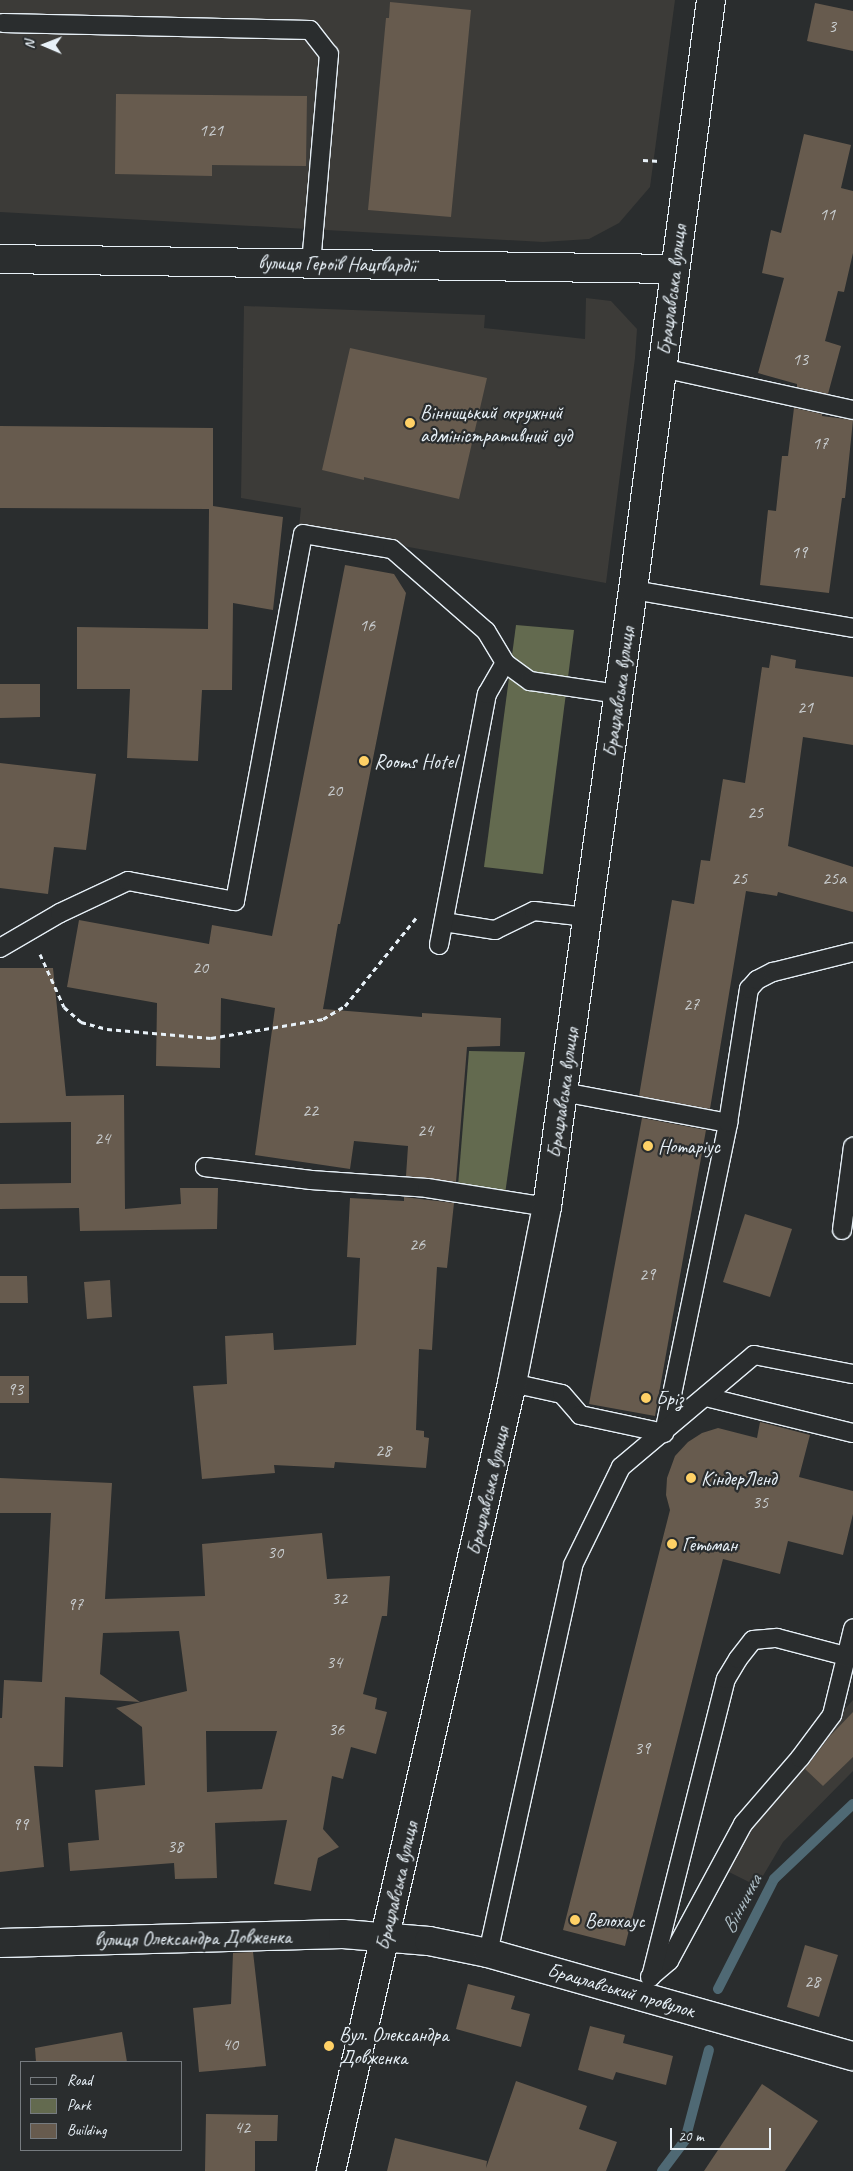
<!DOCTYPE html>
<meta charset="utf-8">
<style>
body{margin:0}
#map{position:relative;width:853px;height:2171px;overflow:hidden;background:#2a2d2e;font-family:Caveat,sans-serif}
div>[style]{position:absolute}
[style*='--x']{left:calc(var(--x)*1px);top:calc(var(--y)*1px);width:calc(var(--w)*1px);rotate:calc(var(--a)*1deg)}
.built>*{inset:0;background:#3c3b38}
.green>*{inset:0;background:#636a4f}
.stream>*{height:10px;margin:-5px;padding:0 5px;transform-origin:5px;border-radius:5px;background:#4f6974}
.building>*{inset:0;background:#675b4e}
.path>*{height:3px;margin-top:-1.5px;transform-origin:0;background:repeating-linear-gradient(90deg,#e8f1f8 0 5px,transparent 0 9px)}
.roads{filter:drop-shadow(1px 0 #e8f1f8) drop-shadow(-1px 0 #e8f1f8) drop-shadow(0 1px #e8f1f8) drop-shadow(0 -1px #e8f1f8)}
.service>*{height:18px;margin:-9px;padding:0 9px;transform-origin:9px;border-radius:9px;background:#2a2d2e}
.minor>*{height:28px;margin:-14px;padding:0 14px;transform-origin:14px;border-radius:14px;background:#2a2d2e}
.primary>*{height:28px;margin:-14px;padding:0 14px;transform-origin:14px;border-radius:14px;background:#2a2d2e}
.dots>*{width:14px;height:14px;translate:-50% -50%;box-sizing:border-box;border:2px solid #2a2d2e;border-radius:50%}
span{translate:-50% -50%;white-space:nowrap;text-align:center;line-height:1.15;-webkit-text-stroke:4.5px #2a2d2e;paint-order:stroke}
.number-label{font-size:18px;color:#c8ccce}
.number-label span{-webkit-text-stroke-width:0}
.street-label{font-size:20px;color:#e8f1f8}
.poi-label{font-size:20px;color:#e8f1f8}
.left{translate:0 -50%;text-align:left}
.water-label{font-size:21px;color:#abbbc3;font-style:italic}
.legend{position:absolute;left:20px;top:2061px;width:162px;height:90px;box-sizing:border-box;background:#2a2d2e;border:1px solid #767b7f;margin:0;padding:6px 9px;list-style:none;font-size:15px;color:#e8f1f8}
.legend li{display:flex;align-items:center;gap:10px;height:25px}
.legend b{width:25px;border:1px solid #767b7f}
.north{position:absolute;left:20px;top:20px;width:50px;height:50px;-webkit-text-stroke:4px #2a2d2e;paint-order:stroke;rotate:271deg;font-size:14px;font-weight:700;line-height:20px;text-align:center;color:#e8f1f8}
.north::after{content:'';display:block;margin:auto;width:18px;height:22px;background:#e8f1f8;clip-path:polygon(50% 0,100% 100%,50% 72%,0 100%)}
.scale{position:absolute;left:670px;top:2128px;width:101px;height:22px;box-sizing:border-box;border:2px solid #e8f1f8;border-top:0;padding-left:6px;font-size:15px;line-height:18px;white-space:nowrap;color:#e8f1f8;-webkit-text-stroke:4px #2a2d2e;paint-order:stroke}
</style>
<div id="map">
<div class="built">
<i style="clip-path:polygon(0 0,675px 0,650px 187px,619px 223px,589px 239px,543px 242px,0 212px)"></i>
<i style="clip-path:polygon(586px 298px,611px 301px,637px 329px,635px 358px,606px 583px,299px 527px,301px 508px,241px 498px,244px 306px,485px 315px,484px 328px,585px 339px)"></i>
<i style="clip-path:polygon(853px 1700px,853px 1771px,783px 1842px,757px 1886px,719px 1867px,800px 1758px)"></i>
</div>
<div class="green">
<i style="clip-path:polygon(516px 625px,574px 630px,543px 874px,484px 867px)"></i>
<i style="clip-path:polygon(469px 1051px,525px 1052px,505px 1194px,458px 1186px)"></i>
</div>
<div class="stream">
<i style="--x:718;--y:1989;--w:123;--a:-63"></i>
<i style="--x:774;--y:1879;--w:109;--a:-43.5"></i>
<i style="--x:662;--y:2171;--w:39;--a:-53"></i>
<i style="--x:685;--y:2140;--w:93;--a:-75.1"></i>
</div>
<div class="building">
<i style="clip-path:polygon(390px 2px,471px 10px,451px 217px,368px 210px,386px 18px,389px 18px)"></i>
<i style="clip-path:polygon(815px 3px,853px 11px,853px 51px,807px 41px)"></i>
<i style="clip-path:polygon(116px 94px,307px 96px,306px 166px,212px 165px,212px 176px,115px 174px)"></i>
<i style="clip-path:polygon(804px 134px,851px 145px,841px 188px,853px 191px,853px 253px,844px 292px,838px 291px,825px 341px,841px 346px,828px 394px,797px 387px,797px 384px,758px 373px,784px 278px,762px 273px,771px 230px,781px 233px)"></i>
<i style="clip-path:polygon(350px 348px,487px 378px,459px 499px,364px 477px,364px 480px,322px 470px)"></i>
<i style="clip-path:polygon(794px 408px,822px 414px,822px 416px,853px 420px,845px 498px,842px 498px,829px 593px,760px 585px,768px 510px,776px 511px,782px 456px,788px 456px)"></i>
<i style="clip-path:polygon(0 426px,213px 428px,213px 506px,283px 517px,273px 610px,233px 603px,232px 690px,202px 690px,198px 761px,127px 758px,130px 689px,77px 689px,77px 627px,208px 629px,209px 509px,0 508px)"></i>
<i style="clip-path:polygon(345px 565px,394px 574px,406px 593px,340px 924px,338px 924px,323px 1009px,422px 1017px,422px 1013px,501px 1018px,500px 1046px,467px 1047px,456px 1182px,406px 1176px,408px 1146px,354px 1141px,350px 1169px,255px 1155px,275px 1008px,221px 998px,220px 1068px,156px 1066px,157px 1003px,67px 987px,79px 920px,209px 944px,212px 925px,272px 936px)"></i>
<i style="clip-path:polygon(771px 655px,796px 660px,795px 668px,853px 677px,853px 745px,803px 737px,788px 846px,853px 867px,853px 912px,778px 892px,777px 896px,746px 891px,710px 1109px,639px 1096px,672px 900px,694px 904px,701px 860px,710px 861px,723px 779px,745px 783px,762px 667px,769px 668px)"></i>
<i style="clip-path:polygon(0 684px,40px 684px,40px 717px,0 718px)"></i>
<i style="clip-path:polygon(0 763px,96px 774px,86px 850px,54px 847px,48px 894px,0 888px)"></i>
<i style="clip-path:polygon(0 968px,53px 968px,66px 1096px,124px 1095px,125px 1209px,181px 1204px,180px 1188px,218px 1188px,217px 1229px,80px 1231px,79px 1208px,0 1209px,0 1184px,71px 1183px,71px 1122px,0 1123px)"></i>
<i style="clip-path:polygon(642px 1118px,706px 1130px,655px 1416px,589px 1404px)"></i>
<i style="clip-path:polygon(404px 1197px,454px 1203px,447px 1268px,437px 1267px,432px 1350px,419px 1349px,416px 1430px,424px 1431px,424px 1437px,429px 1438px,426px 1468px,335px 1462px,334px 1468px,274px 1465px,275px 1473px,202px 1479px,193px 1386px,227px 1384px,225px 1336px,273px 1333px,274px 1350px,356px 1345px,360px 1258px,347px 1257px,350px 1198px,404px 1201px)"></i>
<i style="clip-path:polygon(745px 1214px,792px 1229px,770px 1297px,723px 1282px)"></i>
<i style="clip-path:polygon(0 1276px,27px 1276px,28px 1303px,0 1303px)"></i>
<i style="clip-path:polygon(110px 1280px,112px 1317px,87px 1319px,84px 1282px)"></i>
<i style="clip-path:polygon(0 1376px,29px 1376px,29px 1403px,0 1403px)"></i>
<i style="clip-path:polygon(760px 1422px,810px 1435px,799px 1477px,853px 1491px,853px 1514px,843px 1555px,788px 1541px,780px 1574px,723px 1559px,625px 1946px,563px 1930px,670px 1510px,666px 1495px,667px 1478px,675px 1456px,688px 1442px,702px 1433px,718px 1428px,757px 1438px)"></i>
<i style="clip-path:polygon(evenodd,0 1478px,112px 1483px,105px 1599px,205px 1596px,202px 1544px,322px 1533px,327px 1579px,390px 1576px,387px 1616px,382px 1616px,363px 1694px,377px 1698px,375px 1709px,387px 1712px,376px 1754px,351px 1747px,343px 1779px,332px 1776px,323px 1829px,339px 1847px,318px 1858px,311px 1891px,274px 1884px,287px 1820px,215px 1823px,217px 1878px,175px 1879px,174px 1863px,70px 1871px,68px 1843px,99px 1840px,95px 1790px,145px 1785px,142px 1727px,116px 1708px,187px 1691px,179px 1631px,103px 1633px,100px 1674px,140px 1702px,65px 1697px,63px 1767px,34px 1766px,44px 1867px,0 1872px,0 1718px,2px 1718px,4px 1680px,42px 1682px,51px 1513px,0 1513px,0 1478px,206px 1731px,277px 1731px,262px 1789px,207px 1792px,206px 1731px)"></i>
<i style="clip-path:polygon(853px 1712px,853px 1757px,823px 1786px,805px 1769px,830px 1736px)"></i>
<i style="clip-path:polygon(805px 1945px,838px 1955px,819px 2017px,787px 2007px)"></i>
<i style="clip-path:polygon(253px 1952px,266px 2066px,199px 2072px,193px 2008px,231px 2004px,233px 1953px)"></i>
<i style="clip-path:polygon(468px 1984px,515px 1996px,511px 2009px,530px 2014px,521px 2047px,456px 2029px)"></i>
<i style="clip-path:polygon(590px 2026px,625px 2035px,623px 2043px,673px 2056px,666px 2085px,616px 2072px,613px 2080px,578px 2070px)"></i>
<i style="clip-path:polygon(122px 2032px,127px 2062px,36px 2062px,35px 2048px)"></i>
<i style="clip-path:polygon(516px 2081px,587px 2106px,579px 2129px,617px 2142px,606px 2171px,387px 2171px,395px 2138px,487px 2161px,486px 2168px)"></i>
<i style="clip-path:polygon(762px 2084px,818px 2121px,785px 2171px,704px 2171px)"></i>
<i style="clip-path:polygon(206px 2114px,278px 2115px,277px 2141px,255px 2141px,255px 2171px,205px 2171px)"></i>
</div>
<div class="path">
<i style="--x:643;--y:160;--w:17;--a:3"></i>
<i style="--x:40;--y:954;--w:58;--a:65.6"></i>
<i style="--x:64;--y:1007;--w:23;--a:41"></i>
<i style="--x:81;--y:1022;--w:27;--a:15"></i>
<i style="--x:107;--y:1029;--w:104;--a:4.9"></i>
<i style="--x:211;--y:1038;--w:114;--a:-9.6"></i>
<i style="--x:323;--y:1019;--w:26;--a:-31"></i>
<i style="--x:345;--y:1006;--w:113;--a:-51.1"></i>
</div>
<div class="roads">
<div class="service">
<i style="--x:3;--y:23;--w:307;--a:1.3"></i>
<i style="--x:310;--y:30;--w:31;--a:52"></i>
<i style="--x:329;--y:54;--w:211;--a:94.9"></i>
<i style="--x:662;--y:368;--w:196;--a:12.4"></i>
<i style="--x:633;--y:590;--w:223;--a:9.8"></i>
<i style="--x:444;--y:922;--w:52;--a:8.9"></i>
<i style="--x:495;--y:930;--w:43;--a:-26"></i>
<i style="--x:534;--y:911;--w:53;--a:6.5"></i>
<i style="--x:439;--y:945;--w:256;--a:-79.2"></i>
<i style="--x:487;--y:694;--w:36;--a:-60"></i>
<i style="--x:0;--y:948;--w:69;--a:-30.3"></i>
<i style="--x:60;--y:913;--w:75;--a:-25.2"></i>
<i style="--x:128;--y:881;--w:109;--a:10.6"></i>
<i style="--x:235;--y:901;--w:373;--a:-79.5"></i>
<i style="--x:303;--y:534;--w:90;--a:9.6"></i>
<i style="--x:392;--y:549;--w:125;--a:41.1"></i>
<i style="--x:486;--y:631;--w:37;--a:59"></i>
<i style="--x:505;--y:663;--w:31;--a:36"></i>
<i style="--x:530;--y:681;--w:89;--a:8.4"></i>
<i style="--x:563;--y:1092;--w:168;--a:10.6"></i>
<i style="--x:205;--y:1167;--w:107;--a:7"></i>
<i style="--x:311;--y:1180;--w:116;--a:3.9"></i>
<i style="--x:427;--y:1188;--w:121;--a:9"></i>
<i style="--x:842;--y:1230;--w:84;--a:-82.5"></i>
<i style="--x:512;--y:1383;--w:51;--a:12.4"></i>
<i style="--x:562;--y:1394;--w:28;--a:49"></i>
<i style="--x:580;--y:1415;--w:86;--a:12.1"></i>
<i style="--x:706;--y:1397;--w:151;--a:13.8"></i>
<i style="--x:664;--y:1433;--w:317;--a:-78.3"></i>
<i style="--x:728;--y:1123;--w:136;--a:-81.1"></i>
<i style="--x:749;--y:989;--w:12;--a:-48"></i>
<i style="--x:757;--y:980;--w:18;--a:-27"></i>
<i style="--x:773;--y:972;--w:82;--a:-14"></i>
<i style="--x:488;--y:1953;--w:397;--a:-77.6"></i>
<i style="--x:573;--y:1565;--w:109;--a:-63.9"></i>
<i style="--x:621;--y:1467;--w:174;--a:-40.1"></i>
<i style="--x:754;--y:1355;--w:101;--a:10.9"></i>
<i style="--x:650;--y:1977;--w:25;--a:-40"></i>
<i style="--x:669;--y:1961;--w:156;--a:-61.6"></i>
<i style="--x:743;--y:1824;--w:87;--a:-49.2"></i>
<i style="--x:800;--y:1758;--w:54;--a:-53.3"></i>
<i style="--x:832;--y:1715;--w:89;--a:-76.3"></i>
<i style="--x:651;--y:1977;--w:307;--a:-75.9"></i>
<i style="--x:726;--y:1679;--w:23;--a:-59"></i>
<i style="--x:738;--y:1659;--w:24;--a:-52"></i>
<i style="--x:753;--y:1640;--w:24;--a:-5"></i>
<i style="--x:777;--y:1638;--w:79;--a:14.7"></i>
</div>
<div class="minor">
<i style="--x:0;--y:259;--w:675;--a:0.85"></i>
<i style="--x:0;--y:1943;--w:343;--a:-1.5"></i>
<i style="--x:343;--y:1934;--w:86;--a:4.7"></i>
<i style="--x:429;--y:1941;--w:60;--a:11.5"></i>
<i style="--x:488;--y:1953;--w:379;--a:15.8"></i>
</div>
<div class="primary">
<i style="--x:331;--y:2171;--w:809;--a:-77.06"></i>
<i style="--x:512;--y:1383;--w:179;--a:-78.8"></i>
<i style="--x:547;--y:1207;--w:623;--a:-82.07"></i>
<i style="--x:633;--y:590;--w:595;--a:-82.47"></i>
</div>
</div>
<div class="dots">
<i style="left:410px;top:423px;background:#ffd166"></i>
<i style="left:364px;top:761px;background:#ffd166"></i>
<i style="left:648px;top:1146px;background:#ffd166"></i>
<i style="left:646px;top:1398px;background:#ffd166"></i>
<i style="left:691px;top:1478px;background:#ffd166"></i>
<i style="left:672px;top:1544px;background:#ffd166"></i>
<i style="left:575px;top:1920px;background:#ffd166"></i>
<i style="left:329px;top:2046px;background:#ffd166"></i>
</div>
<div class="number-label">
<span style="left:832px;top:26px">3</span>
<span style="left:211px;top:130px">121</span>
<span style="left:827px;top:214px">11</span>
<span style="left:800px;top:359px">13</span>
<span style="left:820px;top:443px">17</span>
<span style="left:799px;top:552px">19</span>
<span style="left:367px;top:625px">16</span>
<span style="left:805px;top:707px">21</span>
<span style="left:334px;top:790px">20</span>
<span style="left:755px;top:812px">25</span>
<span style="left:739px;top:878px">25</span>
<span style="left:834px;top:878px">25а</span>
<span style="left:200px;top:967px">20</span>
<span style="left:691px;top:1004px">27</span>
<span style="left:310px;top:1110px">22</span>
<span style="left:425px;top:1130px">24</span>
<span style="left:102px;top:1138px">24</span>
<span style="left:417px;top:1244px">26</span>
<span style="left:647px;top:1274px">29</span>
<span style="left:15px;top:1389px">93</span>
<span style="left:383px;top:1450px">28</span>
<span style="left:760px;top:1502px">35</span>
<span style="left:275px;top:1552px">30</span>
<span style="left:339px;top:1598px">32</span>
<span style="left:75px;top:1604px">97</span>
<span style="left:334px;top:1662px">34</span>
<span style="left:336px;top:1729px">36</span>
<span style="left:642px;top:1748px">39</span>
<span style="left:20px;top:1824px">99</span>
<span style="left:175px;top:1846px">38</span>
<span style="left:812px;top:1981px">28</span>
<span style="left:230px;top:2044px">40</span>
<span style="left:242px;top:2127px">42</span>
</div>
<div class="street-label">
<span style="left:337px;top:264px;rotate:1deg">вулиця Героїв Нацгвардії</span>
<span style="left:672px;top:290px;rotate:-83deg">Брацлавська вулиця</span>
<span style="left:619px;top:692px;rotate:-82deg">Брацлавська вулиця</span>
<span style="left:563px;top:1093px;rotate:-82deg">Брацлавська вулиця</span>
<span style="left:488px;top:1491px;rotate:-77deg">Брацлавська вулиця</span>
<span style="left:397px;top:1886px;rotate:-77deg">Брацлавська вулиця</span>
<span style="left:193px;top:1938px;rotate:-1deg">вулиця Олександра Довженка</span>
<span style="left:621px;top:1990px;rotate:16deg">Брацлавський провулок</span>
</div>
<div class="poi-label">
<span class="left" style="left:420px;top:424px">Вінницький окружний<br>адміністративний суд</span>
<span class="left" style="left:374px;top:761px">Rooms Hotel</span>
<span class="left" style="left:658px;top:1146px">Нотаріус</span>
<span class="left" style="left:656px;top:1398px">Бріз</span>
<span class="left" style="left:701px;top:1478px">КіндерЛенд</span>
<span class="left" style="left:682px;top:1544px">Гетьман</span>
<span class="left" style="left:585px;top:1920px">Велохаус</span>
<span class="left" style="left:339px;top:2046px">Вул. Олександра<br>Довженка</span>
</div>
<div class="water-label">
<span style="left:741px;top:1904px;rotate:-62deg">Вінничка</span>
</div>
<ul class="legend">
<li><b style="height:6px;background:#2a2d2e"></b>Road</li>
<li><b style="height:14px;background:#636a4f"></b>Park</li>
<li><b style="height:14px;background:#675b4e"></b>Building</li>
</ul>
<div class="north">N</div>
<div class="scale">20 m</div>
</div>
